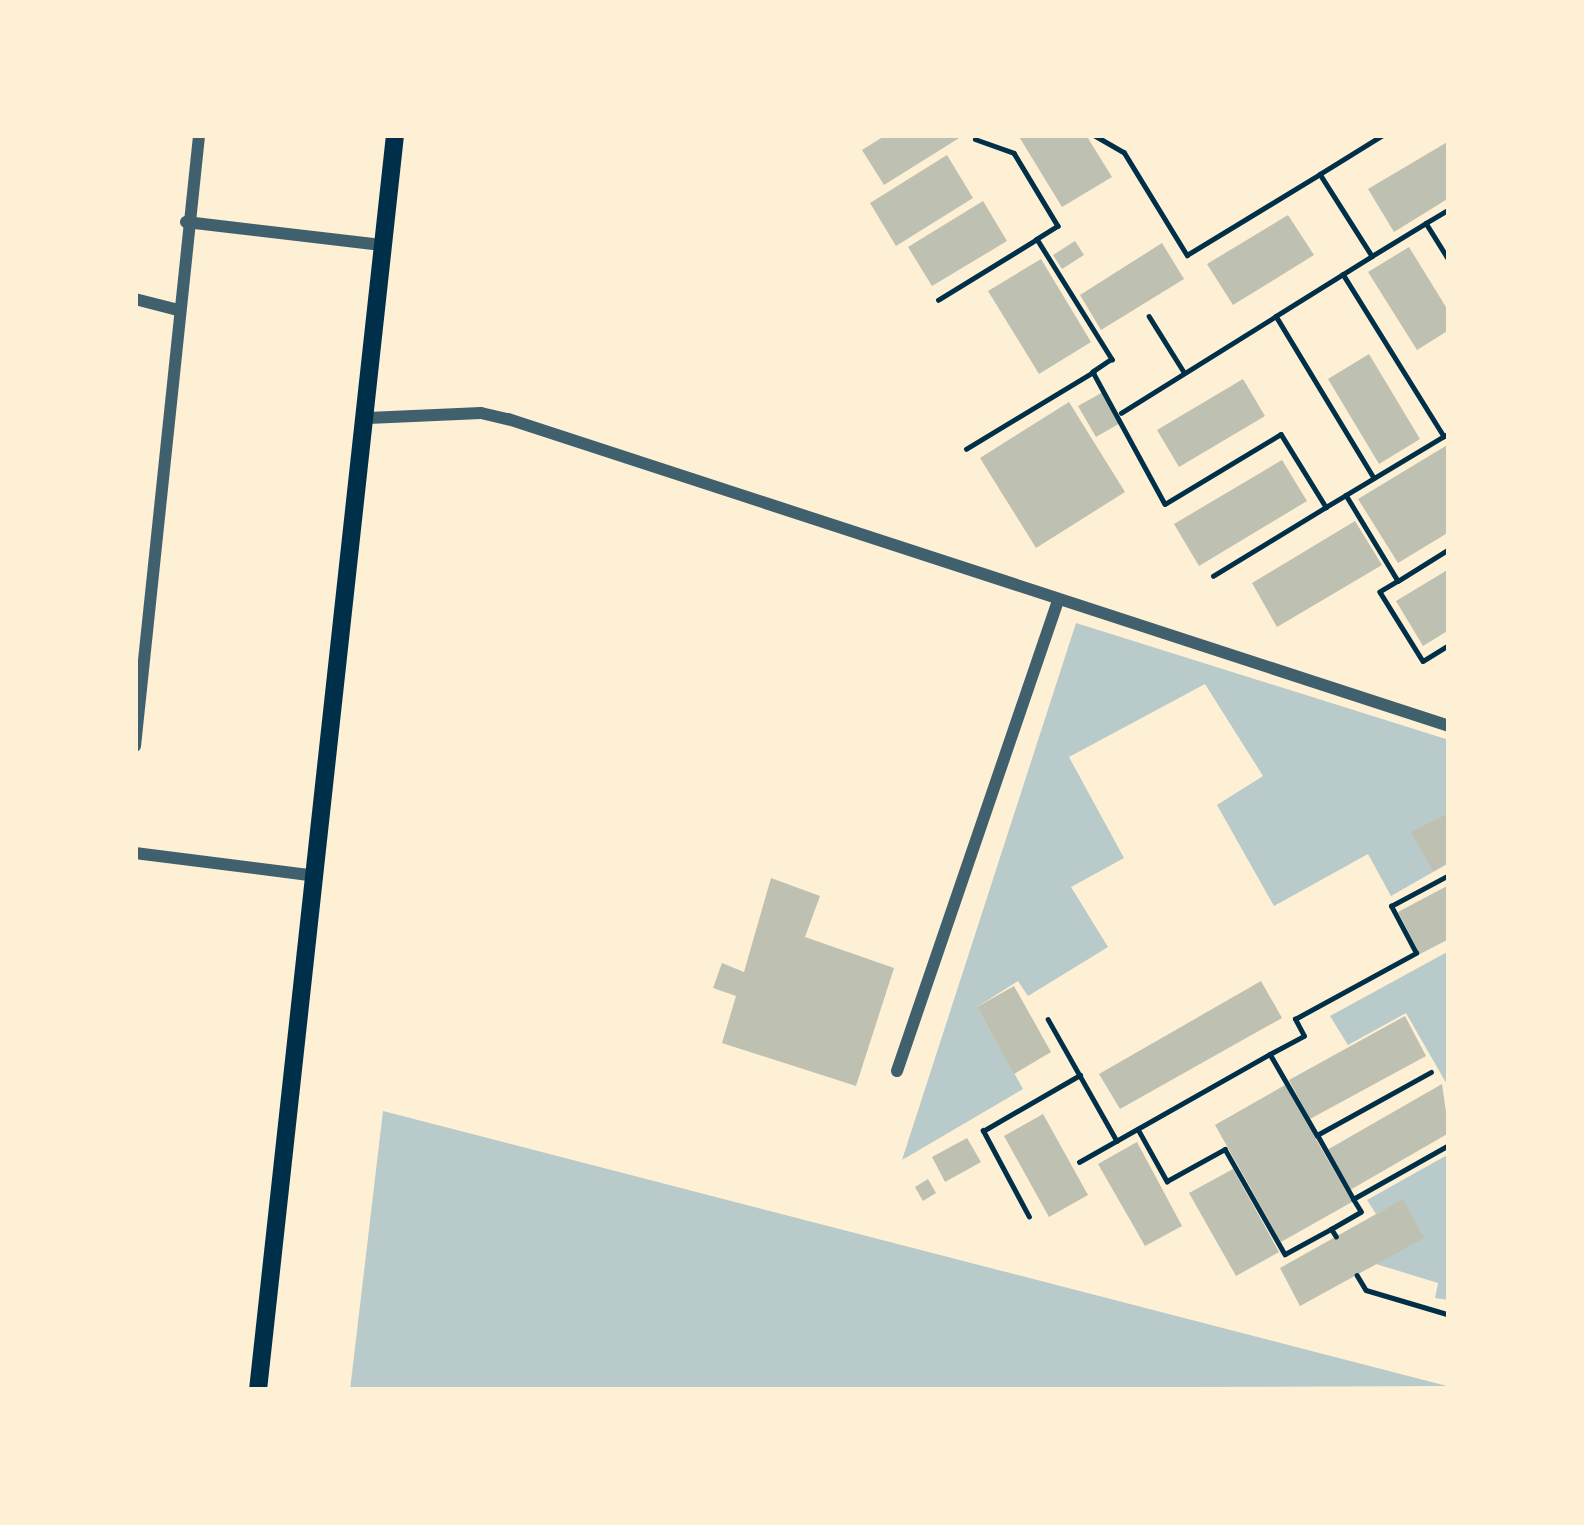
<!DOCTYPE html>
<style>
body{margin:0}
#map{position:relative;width:1584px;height:1525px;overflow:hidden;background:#fdf0d5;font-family:"Asap Condensed",sans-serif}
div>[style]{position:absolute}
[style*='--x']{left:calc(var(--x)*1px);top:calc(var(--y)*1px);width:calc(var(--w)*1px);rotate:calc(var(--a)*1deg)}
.green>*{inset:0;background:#b9caca}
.building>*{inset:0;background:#bec0b2}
.path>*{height:4.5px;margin:-2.25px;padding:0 2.25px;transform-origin:2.25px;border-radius:2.25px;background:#003049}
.minor>*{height:12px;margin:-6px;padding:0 6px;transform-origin:6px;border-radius:6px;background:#3f606c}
.secondary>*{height:18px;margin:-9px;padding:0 9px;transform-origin:9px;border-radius:9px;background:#003049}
span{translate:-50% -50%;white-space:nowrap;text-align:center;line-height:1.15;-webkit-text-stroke:12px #fdf0d5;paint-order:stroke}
.frame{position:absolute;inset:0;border:138px solid #fdf0d5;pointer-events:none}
</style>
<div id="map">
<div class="green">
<i style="clip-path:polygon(1076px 623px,1449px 740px,1449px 812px,1412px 832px,1433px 872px,1391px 896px,1368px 854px,1274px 906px,1217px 805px,1263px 776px,1205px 684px,1069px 757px,1124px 858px,1071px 887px,1108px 947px,1028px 996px,1018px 981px,977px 1007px,1023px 1089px,902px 1160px)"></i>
<i style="clip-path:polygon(1449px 951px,1449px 1088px,1406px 1013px,1348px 1045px,1330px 1016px)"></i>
<i style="clip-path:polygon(383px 1111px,1447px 1386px,350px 1390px)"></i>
<i style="clip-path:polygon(1449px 1154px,1449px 1300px,1435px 1298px,1438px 1283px,1376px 1264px,1423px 1237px,1403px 1200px,1376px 1214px,1367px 1200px)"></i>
</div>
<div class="building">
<i style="clip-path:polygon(886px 135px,964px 135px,884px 185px,862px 150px)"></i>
<i style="clip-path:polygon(1018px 135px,1086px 135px,1112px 177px,1062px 207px)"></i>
<i style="clip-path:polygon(1449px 141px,1449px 198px,1394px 232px,1368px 189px)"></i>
<i style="clip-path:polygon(947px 155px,973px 198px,896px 246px,870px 203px)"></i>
<i style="clip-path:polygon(983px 201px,1007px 241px,932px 286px,908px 247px)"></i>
<i style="clip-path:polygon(1288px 215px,1314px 255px,1233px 305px,1207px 264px)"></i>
<i style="clip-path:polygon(1075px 241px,1084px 255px,1062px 269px,1053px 255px)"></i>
<i style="clip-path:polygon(1162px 243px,1184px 279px,1101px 330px,1080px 295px)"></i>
<i style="clip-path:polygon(1409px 247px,1449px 312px,1449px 330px,1417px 350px,1368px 272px)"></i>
<i style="clip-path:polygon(1041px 259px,1091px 342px,1039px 374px,988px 291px)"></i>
<i style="clip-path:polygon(1369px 354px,1420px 439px,1379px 464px,1328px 379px)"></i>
<i style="clip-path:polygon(1243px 379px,1265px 416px,1179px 467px,1157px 430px)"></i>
<i style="clip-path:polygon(1103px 392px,1122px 422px,1096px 437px,1078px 406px)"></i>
<i style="clip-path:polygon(1069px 402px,1125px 492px,1036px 548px,980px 458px)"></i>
<i style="clip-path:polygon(1449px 444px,1449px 532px,1398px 563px,1358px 499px)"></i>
<i style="clip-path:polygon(1282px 460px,1307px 501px,1199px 566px,1174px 524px)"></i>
<i style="clip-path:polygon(1355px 521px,1382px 565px,1277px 627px,1252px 583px)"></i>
<i style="clip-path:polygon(1449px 569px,1449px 630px,1423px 646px,1396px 601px)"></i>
<i style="clip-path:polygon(1449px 812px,1449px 863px,1433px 872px,1411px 832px)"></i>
<i style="clip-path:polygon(771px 878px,820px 896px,805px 937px,894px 968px,856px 1086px,722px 1043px,736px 996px,713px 988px,722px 963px,744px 972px)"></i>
<i style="clip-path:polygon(1449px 885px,1449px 939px,1420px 954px,1398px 912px)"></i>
<i style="clip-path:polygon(1261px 981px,1282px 1018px,1120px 1109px,1099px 1074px)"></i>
<i style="clip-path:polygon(1014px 986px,1051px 1052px,1014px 1074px,977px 1007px)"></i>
<i style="clip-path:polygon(1405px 1016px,1426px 1056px,1310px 1119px,1289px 1080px)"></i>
<i style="clip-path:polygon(1442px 1084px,1449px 1133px,1350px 1190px,1327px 1150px)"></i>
<i style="clip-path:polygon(1285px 1085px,1352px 1202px,1281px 1242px,1215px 1125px)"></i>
<i style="clip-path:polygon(1043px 1114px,1088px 1195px,1049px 1217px,1004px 1136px)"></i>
<i style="clip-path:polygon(967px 1138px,981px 1162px,945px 1182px,932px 1157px)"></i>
<i style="clip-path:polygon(1137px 1142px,1182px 1226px,1145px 1246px,1098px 1164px)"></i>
<i style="clip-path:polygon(1233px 1169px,1279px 1252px,1236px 1276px,1189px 1193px)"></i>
<i style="clip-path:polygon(928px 1179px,936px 1193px,923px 1201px,915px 1187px)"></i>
<i style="clip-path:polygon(1403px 1199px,1424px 1238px,1300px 1306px,1280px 1268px)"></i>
</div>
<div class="path">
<i style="--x:1094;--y:135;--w:34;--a:30"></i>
<i style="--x:1124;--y:152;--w:121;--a:58.5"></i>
<i style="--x:1187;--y:255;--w:156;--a:-31.3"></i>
<i style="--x:1320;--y:174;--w:97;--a:57.6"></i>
<i style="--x:1372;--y:256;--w:63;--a:-31.4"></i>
<i style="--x:1426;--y:223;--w:44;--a:58.1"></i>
<i style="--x:975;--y:139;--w:41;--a:19.7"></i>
<i style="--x:1014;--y:153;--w:85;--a:58.9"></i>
<i style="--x:1058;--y:226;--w:25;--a:148"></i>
<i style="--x:1037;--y:239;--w:142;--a:58"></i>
<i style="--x:1112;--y:359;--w:23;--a:146"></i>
<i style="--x:1093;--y:372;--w:150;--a:61.4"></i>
<i style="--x:1165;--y:504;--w:135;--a:-31.1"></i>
<i style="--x:1281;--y:434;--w:86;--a:58.3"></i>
<i style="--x:1326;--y:507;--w:23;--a:-31"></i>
<i style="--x:1346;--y:495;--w:100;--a:58.8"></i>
<i style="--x:1398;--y:581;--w:21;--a:149"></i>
<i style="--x:1380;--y:592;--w:81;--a:58.1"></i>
<i style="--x:1423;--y:661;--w:31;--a:-32"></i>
<i style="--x:1320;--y:174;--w:74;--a:-31.8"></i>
<i style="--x:1426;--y:223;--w:27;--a:-31"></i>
<i style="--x:1343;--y:274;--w:191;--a:58.1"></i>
<i style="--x:938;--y:300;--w:116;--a:-31.6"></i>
<i style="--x:1149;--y:316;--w:66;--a:58"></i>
<i style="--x:1276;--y:316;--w:113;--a:-32"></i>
<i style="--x:1121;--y:413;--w:183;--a:-32"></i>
<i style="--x:1276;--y:316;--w:189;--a:58.8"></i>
<i style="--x:966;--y:449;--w:149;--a:-31.2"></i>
<i style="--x:1346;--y:495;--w:120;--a:-31"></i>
<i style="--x:1213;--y:576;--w:132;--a:-31.4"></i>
<i style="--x:1398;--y:581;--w:60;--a:-32.1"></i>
<i style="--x:1048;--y:1019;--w:140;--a:60.5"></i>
<i style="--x:1270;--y:1054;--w:38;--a:-28"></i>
<i style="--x:1304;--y:1036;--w:19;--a:-118"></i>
<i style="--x:1295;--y:1019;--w:138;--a:-28.6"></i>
<i style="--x:1416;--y:953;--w:53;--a:-118"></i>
<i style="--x:1391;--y:906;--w:66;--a:-28.1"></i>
<i style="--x:1138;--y:1129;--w:60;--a:60.9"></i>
<i style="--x:1167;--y:1181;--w:66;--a:-28.9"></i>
<i style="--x:1225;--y:1149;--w:121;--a:60.3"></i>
<i style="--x:1285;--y:1254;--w:52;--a:-28.5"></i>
<i style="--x:1079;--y:1162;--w:219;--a:-29.5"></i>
<i style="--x:1270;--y:1054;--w:94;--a:59.9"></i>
<i style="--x:1353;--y:1199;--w:73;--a:-119.4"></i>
<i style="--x:1317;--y:1135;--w:130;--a:-28.9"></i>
<i style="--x:1029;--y:1217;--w:98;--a:-118.1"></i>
<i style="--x:983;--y:1131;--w:112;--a:-30"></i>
<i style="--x:1336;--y:1237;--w:9;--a:-122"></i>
<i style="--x:1331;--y:1229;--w:34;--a:-30"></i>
<i style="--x:1361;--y:1212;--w:15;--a:-122"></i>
<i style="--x:1353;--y:1199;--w:110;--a:-29.4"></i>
<i style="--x:1357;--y:1275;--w:17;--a:59"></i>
<i style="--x:1366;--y:1290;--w:84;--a:16.5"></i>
</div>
<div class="minor">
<i style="--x:186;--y:222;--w:197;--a:6.7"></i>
<i style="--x:135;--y:299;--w:44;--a:14.3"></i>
<i style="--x:368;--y:418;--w:113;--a:-2.5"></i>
<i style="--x:481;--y:413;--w:28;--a:13"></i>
<i style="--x:508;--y:419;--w:990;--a:18.07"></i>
<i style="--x:135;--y:746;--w:613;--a:-84.01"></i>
<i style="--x:135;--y:853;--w:183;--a:7.2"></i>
<i style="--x:897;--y:1071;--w:497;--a:-71.1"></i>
</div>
<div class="secondary">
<i style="--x:258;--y:1390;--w:1262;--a:-83.77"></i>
</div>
<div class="frame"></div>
</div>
